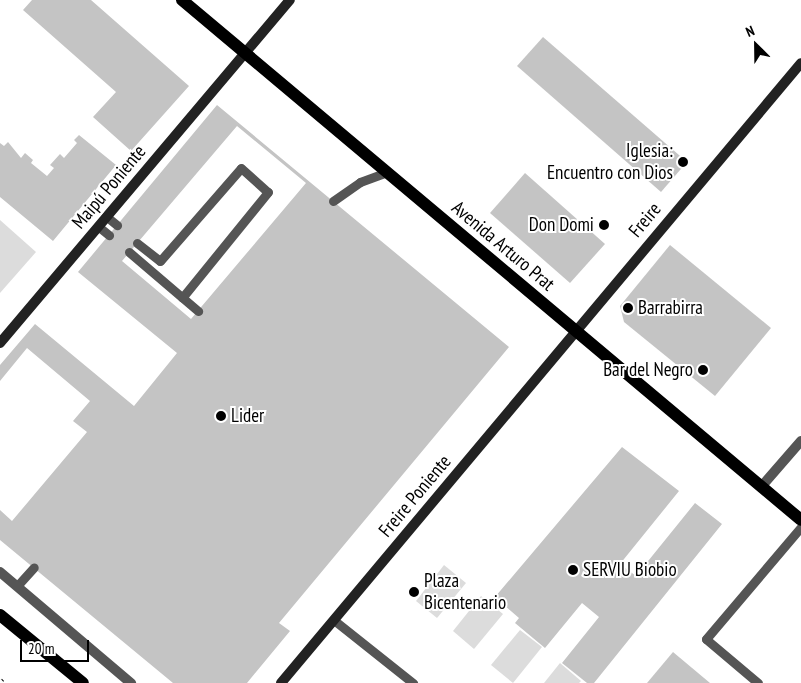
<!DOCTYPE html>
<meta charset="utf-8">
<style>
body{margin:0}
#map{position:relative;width:801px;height:683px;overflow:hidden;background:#fff;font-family:"PT Sans Narrow",sans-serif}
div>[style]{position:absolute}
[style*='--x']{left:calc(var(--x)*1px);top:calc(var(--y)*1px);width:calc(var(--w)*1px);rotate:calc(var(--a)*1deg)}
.green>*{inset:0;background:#dcdcdc}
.building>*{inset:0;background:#c4c4c4}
.service>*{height:9px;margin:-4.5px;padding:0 4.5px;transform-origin:4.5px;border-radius:4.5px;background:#555}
.minor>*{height:10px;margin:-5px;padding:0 5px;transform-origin:5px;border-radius:5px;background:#555}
.secondary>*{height:10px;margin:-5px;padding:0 5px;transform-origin:5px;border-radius:5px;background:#222}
.primary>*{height:12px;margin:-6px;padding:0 6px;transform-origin:6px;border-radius:6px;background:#000}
.rail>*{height:5.5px;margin-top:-2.75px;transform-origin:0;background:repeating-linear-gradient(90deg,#fff 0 11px,#000 0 22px);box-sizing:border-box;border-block:1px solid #000}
.dots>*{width:14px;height:14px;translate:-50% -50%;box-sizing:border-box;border:2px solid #fff;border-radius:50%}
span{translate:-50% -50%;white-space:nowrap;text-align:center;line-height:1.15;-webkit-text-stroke:4px #fff;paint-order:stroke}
.poi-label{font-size:19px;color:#000}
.right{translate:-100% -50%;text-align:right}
.left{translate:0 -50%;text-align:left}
.street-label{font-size:19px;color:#000}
.north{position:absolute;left:731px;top:20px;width:50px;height:50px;-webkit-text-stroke:4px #fff;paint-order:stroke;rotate:337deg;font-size:14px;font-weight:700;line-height:20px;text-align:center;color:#000}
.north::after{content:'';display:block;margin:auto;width:18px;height:22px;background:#000;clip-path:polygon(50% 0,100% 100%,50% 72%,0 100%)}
.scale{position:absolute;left:20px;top:640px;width:69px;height:22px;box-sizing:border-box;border:2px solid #000;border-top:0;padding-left:6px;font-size:15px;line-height:18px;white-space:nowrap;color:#000;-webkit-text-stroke:4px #fff;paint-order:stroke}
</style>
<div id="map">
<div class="green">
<i style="clip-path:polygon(0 220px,36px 252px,0 293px)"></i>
<i style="clip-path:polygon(444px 565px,466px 583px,437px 618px,416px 601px)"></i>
<i style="clip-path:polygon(481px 596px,503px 614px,474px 649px,453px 631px)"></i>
<i style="clip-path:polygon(520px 630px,542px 647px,513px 683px,491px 665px)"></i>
<i style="clip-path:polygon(560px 663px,581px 681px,579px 683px,544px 683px)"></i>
</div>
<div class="building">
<i style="clip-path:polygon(32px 0,91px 0,189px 86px,131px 151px,93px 117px,116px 92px,23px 10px)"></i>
<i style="clip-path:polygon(543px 37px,687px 162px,661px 192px,517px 66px)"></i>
<i style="clip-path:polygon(evenodd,217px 105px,509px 347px,279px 623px,290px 631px,247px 683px,173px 683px,0 540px,0 510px,12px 521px,87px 432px,73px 421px,90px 401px,27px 348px,0 381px,0 365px,35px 324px,134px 406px,177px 353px,78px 272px,217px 105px,237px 126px,306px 183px,191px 319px,122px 261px,237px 126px)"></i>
<i style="clip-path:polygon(79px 135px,116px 165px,53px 241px,0 197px,0 143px,4px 146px,8px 142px,21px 158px,25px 153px,33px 160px,31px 163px,47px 176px,54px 168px,50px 165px,60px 154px,64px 158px,77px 143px,74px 140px)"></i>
<i style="clip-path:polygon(525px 173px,605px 244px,570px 283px,490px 213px)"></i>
<i style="clip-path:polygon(670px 245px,771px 328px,715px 396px,624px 322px,620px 306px)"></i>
<i style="clip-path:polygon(622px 447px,679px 491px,620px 564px,636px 576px,695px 503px,722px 524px,594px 683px,587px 683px,562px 663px,599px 617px,582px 603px,545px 648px,515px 623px,519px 618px,495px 597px)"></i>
<i style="clip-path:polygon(673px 652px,710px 683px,647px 683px)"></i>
</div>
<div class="service">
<i style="--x:333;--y:201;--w:33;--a:-35"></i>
<i style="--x:360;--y:182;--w:29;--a:-20"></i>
<i style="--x:107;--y:217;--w:13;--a:39"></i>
<i style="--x:99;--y:227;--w:13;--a:39"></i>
<i style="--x:137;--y:243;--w:29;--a:38"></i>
<i style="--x:160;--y:261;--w:123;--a:-48.9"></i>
<i style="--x:241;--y:168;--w:36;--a:42"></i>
<i style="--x:268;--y:192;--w:136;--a:129.1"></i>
<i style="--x:129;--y:252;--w:91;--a:40.5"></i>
<i style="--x:17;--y:586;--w:25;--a:-48"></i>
<i style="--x:335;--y:621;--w:100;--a:38.5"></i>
<i style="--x:758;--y:683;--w:68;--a:-139.8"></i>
<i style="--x:706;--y:639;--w:147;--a:-49.7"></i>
</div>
<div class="minor">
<i style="--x:761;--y:487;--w:61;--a:-49"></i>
<i style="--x:0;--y:572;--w:172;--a:40.3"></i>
</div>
<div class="secondary">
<i style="--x:0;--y:343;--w:449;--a:-49.8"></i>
<i style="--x:281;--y:683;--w:809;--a:-50.01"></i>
</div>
<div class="primary">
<i style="--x:182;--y:0;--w:808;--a:40.03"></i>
<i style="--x:0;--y:615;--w:107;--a:39.3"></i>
</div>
<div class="rail">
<i style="--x:0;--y:681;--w:3;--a:45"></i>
</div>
<div class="dots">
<i style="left:683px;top:162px;background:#000"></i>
<i style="left:604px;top:225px;background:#000"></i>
<i style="left:628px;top:308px;background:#000"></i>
<i style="left:703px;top:370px;background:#000"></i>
<i style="left:221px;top:416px;background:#000"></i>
<i style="left:573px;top:570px;background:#000"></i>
<i style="left:414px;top:592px;background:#000"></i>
</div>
<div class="poi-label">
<span class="right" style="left:673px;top:162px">Iglesia:<br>Encuentro con Dios</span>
<span class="right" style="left:594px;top:225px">Don Domi</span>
<span class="left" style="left:638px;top:308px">Barrabirra</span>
<span class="right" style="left:693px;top:370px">Bar del Negro</span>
<span class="left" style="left:231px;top:416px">Lider</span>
<span class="left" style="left:583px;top:570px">SERVIU Biobio</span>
<span class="left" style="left:424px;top:592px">Plaza<br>Bicentenario</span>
</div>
<div class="street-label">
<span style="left:109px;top:187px;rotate:-50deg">Maipú Poniente</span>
<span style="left:645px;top:220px;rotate:-50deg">Freire</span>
<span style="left:503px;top:246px;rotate:40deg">Avenida Arturo Prat</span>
<span style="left:415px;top:496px;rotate:-50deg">Freire Poniente</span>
</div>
<div class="north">N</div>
<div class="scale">20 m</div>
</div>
